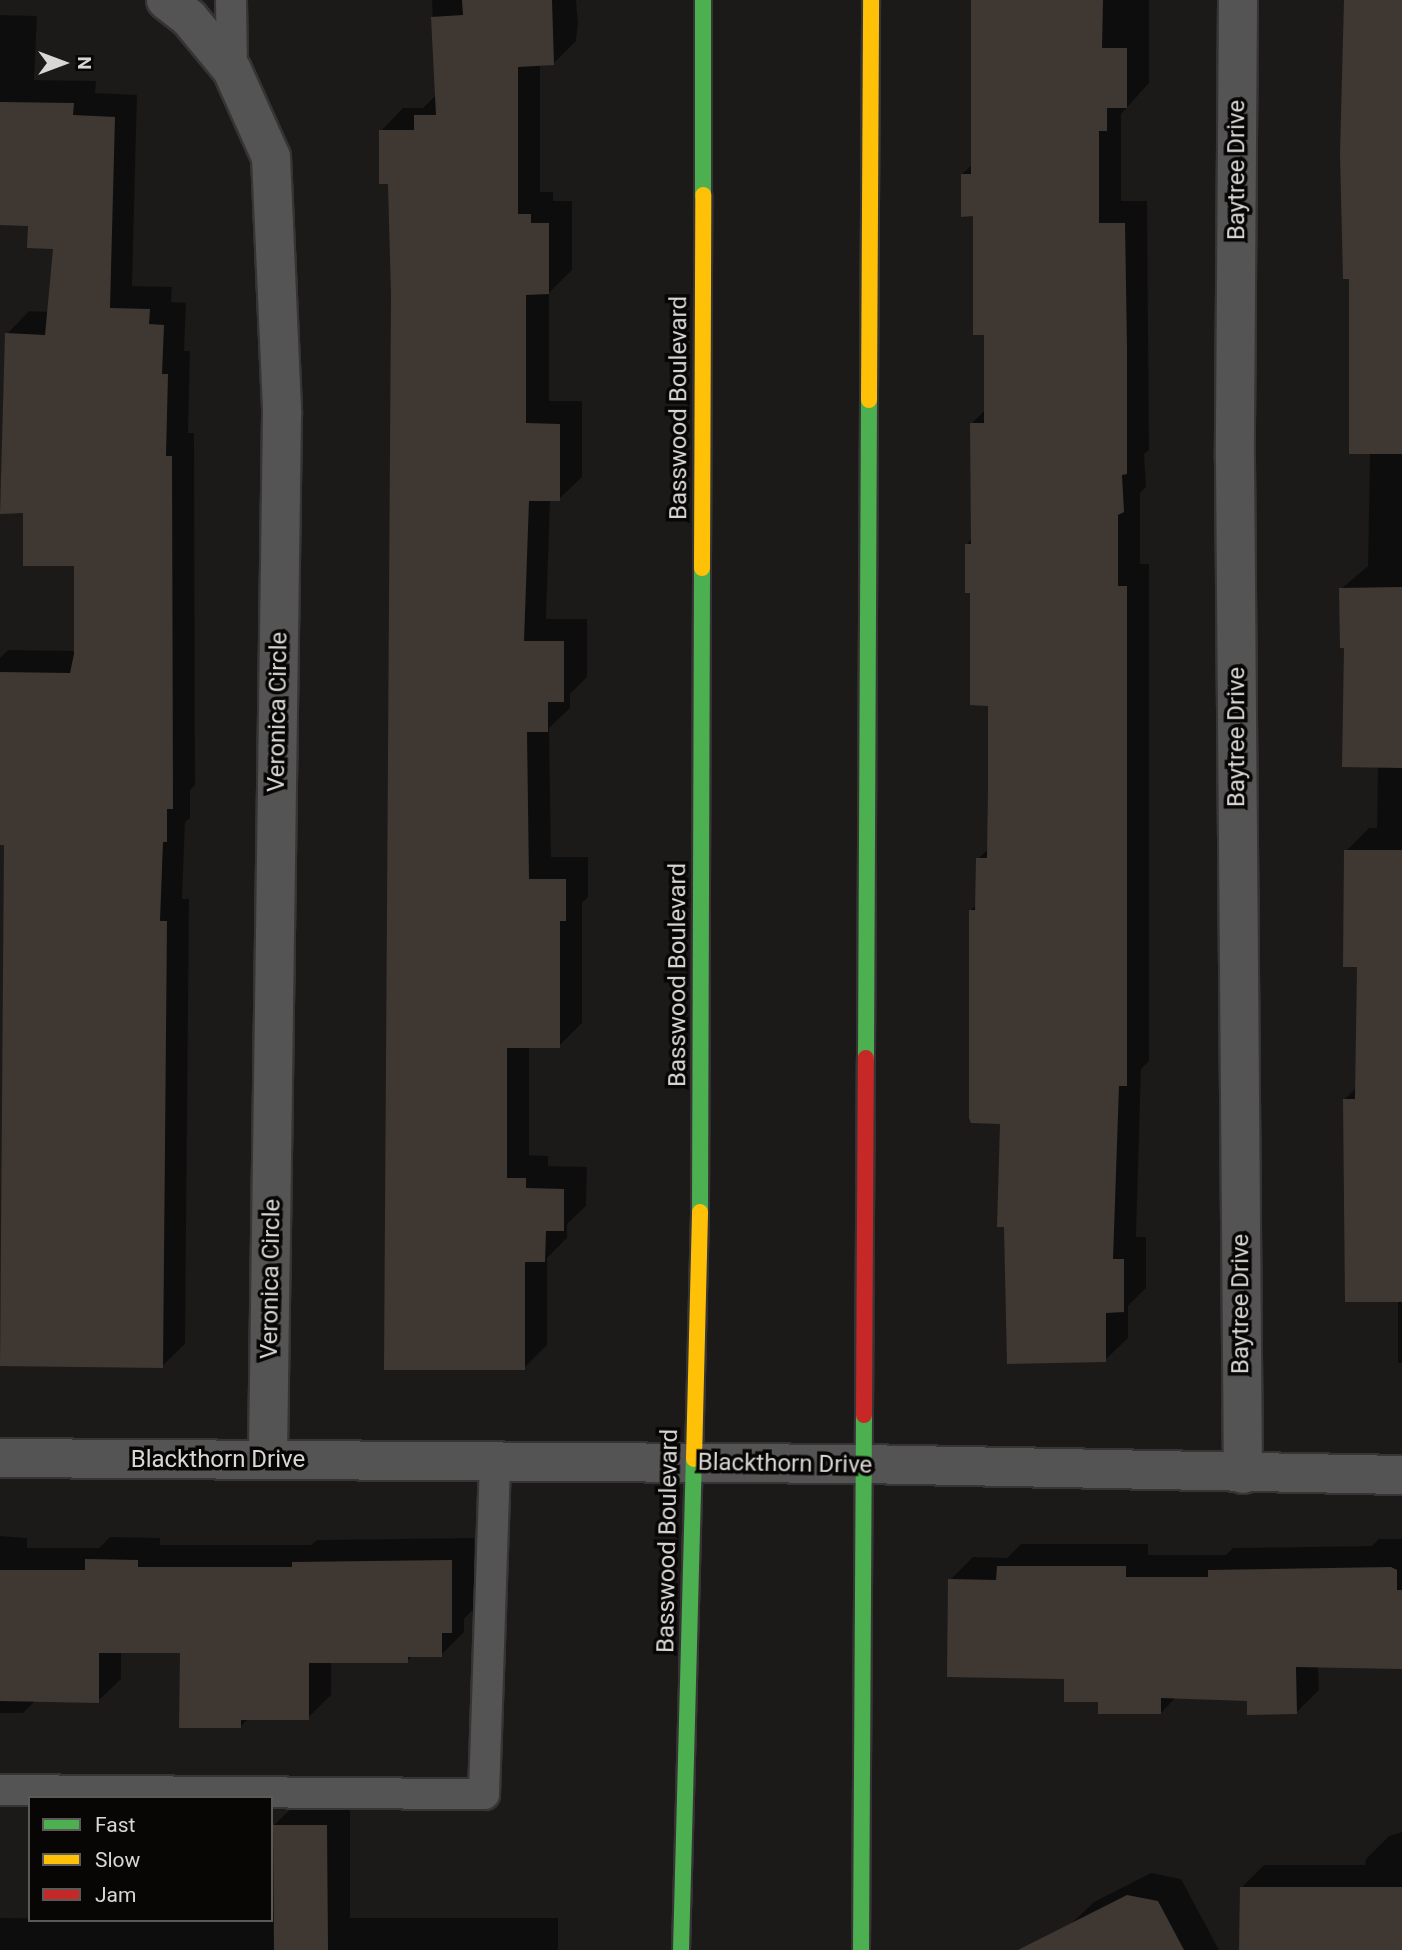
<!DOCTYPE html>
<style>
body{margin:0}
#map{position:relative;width:1402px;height:1950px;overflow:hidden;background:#1c1a19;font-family:Roboto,sans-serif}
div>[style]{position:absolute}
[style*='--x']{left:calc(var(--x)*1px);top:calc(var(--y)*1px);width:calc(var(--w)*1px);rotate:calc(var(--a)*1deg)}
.shadow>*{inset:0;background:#0007}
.building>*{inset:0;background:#3f3832}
.roads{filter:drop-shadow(2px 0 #363434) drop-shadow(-2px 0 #363434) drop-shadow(0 2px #363434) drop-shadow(0 -2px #363434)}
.lane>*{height:30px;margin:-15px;padding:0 15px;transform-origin:15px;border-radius:15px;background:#555454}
.street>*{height:38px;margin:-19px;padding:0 19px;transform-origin:19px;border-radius:19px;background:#555454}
.fast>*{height:16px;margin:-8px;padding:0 8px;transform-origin:8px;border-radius:8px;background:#4caf50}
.slow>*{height:16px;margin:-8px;padding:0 8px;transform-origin:8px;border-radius:8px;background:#ffc107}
.jam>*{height:16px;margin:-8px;padding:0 8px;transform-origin:8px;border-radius:8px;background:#c62828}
span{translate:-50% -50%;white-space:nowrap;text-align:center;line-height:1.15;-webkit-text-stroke:7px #070605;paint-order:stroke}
.street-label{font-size:24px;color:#d9d7d5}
.legend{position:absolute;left:28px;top:1796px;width:245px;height:126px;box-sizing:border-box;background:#070605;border:2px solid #5b5a58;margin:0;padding:9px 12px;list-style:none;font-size:21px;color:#d9d7d5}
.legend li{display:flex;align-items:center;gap:14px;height:35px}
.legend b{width:35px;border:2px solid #5b5a58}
.north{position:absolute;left:28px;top:28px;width:70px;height:70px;-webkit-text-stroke:5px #070605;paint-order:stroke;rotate:90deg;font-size:19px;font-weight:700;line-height:28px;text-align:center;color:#d9d7d5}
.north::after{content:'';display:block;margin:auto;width:24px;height:32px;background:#d9d7d5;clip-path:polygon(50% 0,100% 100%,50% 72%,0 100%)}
</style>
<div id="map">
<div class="shadow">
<i style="clip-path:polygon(432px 0,576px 0,578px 23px,576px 41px,553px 64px,540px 64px,540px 192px,553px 192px,553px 201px,572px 201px,572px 270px,549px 293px,549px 401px,582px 401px,582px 477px,559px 499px,550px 499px,546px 619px,587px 619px,587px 677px,570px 694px,570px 708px,549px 728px,551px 857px,588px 857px,588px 897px,582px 903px,582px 1023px,559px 1046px,529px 1046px,529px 1155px,548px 1156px,548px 1166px,587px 1167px,586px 1206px,567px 1224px,567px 1238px,547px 1258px,547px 1345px,524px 1368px,393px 295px,389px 182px,381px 131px,403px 108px,423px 108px,436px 95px)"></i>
<i style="clip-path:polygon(973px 0,1149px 0,1149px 83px,1121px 114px,1121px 201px,1147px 201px,1149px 450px,1144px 454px,1146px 487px,1140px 493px,1140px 564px,1149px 564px,1149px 1061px,1141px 1069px,1136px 1237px,1146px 1237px,1146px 1288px,1128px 1306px,1128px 1338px,1105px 1360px,1002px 1122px,970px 911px,977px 904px,978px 859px,989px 848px,990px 704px,967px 544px,973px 538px,972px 423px,986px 409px,986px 334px,975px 214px,962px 174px,973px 164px)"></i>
<i style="clip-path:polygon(1345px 0,1402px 0,1402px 1363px,1398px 1363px,1398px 1301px,1345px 1099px,1357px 1087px,1359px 965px,1346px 851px,1369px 828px,1377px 828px,1378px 766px,1345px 646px,1341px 589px,1368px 566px,1370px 452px,1350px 277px)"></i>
<i style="clip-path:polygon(0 15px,37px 16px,34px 80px,96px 81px,95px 93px,137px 95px,132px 286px,172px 287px,171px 302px,186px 303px,184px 351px,190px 351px,188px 433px,194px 433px,195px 785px,190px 790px,190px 818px,185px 822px,182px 899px,189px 899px,185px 1344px,162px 1366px,0 1364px,6px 844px,0 844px,0 658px,8px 650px,75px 651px,75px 564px,25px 512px,0 512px,7px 334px,29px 311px,49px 312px,55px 247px,29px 224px,0 223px)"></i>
<i style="clip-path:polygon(0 1536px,27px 1538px,27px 1548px,99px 1548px,110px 1537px,160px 1538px,160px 1545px,311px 1545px,317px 1540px,474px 1538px,474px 1608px,464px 1619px,464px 1632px,441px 1655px,413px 1655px,407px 1661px,331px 1661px,331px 1695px,308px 1718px,249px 1718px,240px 1727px,181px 1651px,121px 1651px,121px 1679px,98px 1701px,36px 1700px,23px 1713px,0 1713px)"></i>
<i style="clip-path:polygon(1379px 1539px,1402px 1539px,1402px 1667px,1318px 1666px,1319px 1690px,1296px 1713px,1248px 1699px,1176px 1697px,1161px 1713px,1100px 1701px,950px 1580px,973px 1557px,1007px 1558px,1021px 1544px,1148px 1544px,1148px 1555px,1226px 1555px,1233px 1548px,1372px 1546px)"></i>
<i style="clip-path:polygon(297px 1803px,350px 1803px,350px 1918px,558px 1918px,558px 1950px,0 1950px,0 1918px,271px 1920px,274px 1825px)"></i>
<i style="clip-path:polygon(1402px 1832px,1402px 1950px,1241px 1950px,1241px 1888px,1264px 1865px,1365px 1865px,1366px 1859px,1389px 1836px)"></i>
<i style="clip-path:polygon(1151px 1873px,1181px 1879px,1219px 1950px,1075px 1950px,1071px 1924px,1094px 1902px)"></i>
</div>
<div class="building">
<i style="clip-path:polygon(462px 0,552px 0,554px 65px,518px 67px,518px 214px,531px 214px,531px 223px,549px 223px,549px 294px,526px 295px,526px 423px,560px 424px,560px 501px,529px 501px,524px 641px,564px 641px,564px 702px,548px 702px,548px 732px,527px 732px,529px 879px,566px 879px,566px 921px,560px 921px,560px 1048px,507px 1048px,507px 1178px,526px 1178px,526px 1188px,564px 1189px,564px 1231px,546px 1231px,545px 1262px,525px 1262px,525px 1370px,384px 1370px,391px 295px,388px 184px,379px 184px,379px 130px,414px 130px,414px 115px,436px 115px,431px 17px,463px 15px)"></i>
<i style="clip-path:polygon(971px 0,1103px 0,1102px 48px,1127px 48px,1127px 108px,1107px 108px,1107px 131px,1099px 131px,1099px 223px,1125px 223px,1127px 346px,1127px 474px,1122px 475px,1124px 512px,1118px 515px,1118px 586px,1127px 586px,1127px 1086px,1119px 1086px,1113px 1259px,1124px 1259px,1124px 1312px,1106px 1313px,1106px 1362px,1007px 1364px,1004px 1227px,997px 1227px,1000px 1124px,971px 1123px,969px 1118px,969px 910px,975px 910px,976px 858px,987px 858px,988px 787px,988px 706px,970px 705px,970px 593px,965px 593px,965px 544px,971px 544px,970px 423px,984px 423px,984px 335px,973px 335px,973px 216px,961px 217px,961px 174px,971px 174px)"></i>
<i style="clip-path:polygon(1344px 0,1402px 0,1402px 454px,1349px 454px,1349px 279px,1343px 279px,1340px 154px)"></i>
<i style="clip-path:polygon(0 102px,74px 103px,73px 115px,115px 117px,110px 308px,150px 309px,149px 324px,164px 325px,162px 374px,168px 374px,166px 456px,172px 456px,173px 809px,167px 809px,167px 842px,163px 842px,160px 921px,167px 921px,163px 1368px,0 1366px,4px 845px,0 845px,0 672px,70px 673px,74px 654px,74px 566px,23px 566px,23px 513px,0 514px,5px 333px,45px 335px,53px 249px,27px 248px,28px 226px,0 225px)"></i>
<i style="clip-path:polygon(1402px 587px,1402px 768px,1342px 767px,1344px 648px,1340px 648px,1339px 588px)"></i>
<i style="clip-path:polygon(1344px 850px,1402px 850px,1402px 1302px,1345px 1302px,1343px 1099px,1355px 1099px,1357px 967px,1343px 967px)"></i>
<i style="clip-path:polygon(85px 1559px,138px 1560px,138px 1567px,292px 1567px,292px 1562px,452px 1560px,452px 1633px,442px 1633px,442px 1657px,408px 1657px,408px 1663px,309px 1663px,309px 1720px,241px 1720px,241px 1728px,179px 1728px,180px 1653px,99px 1653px,99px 1703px,0 1701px,0 1570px,85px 1570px)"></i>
<i style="clip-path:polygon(997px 1566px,1126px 1566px,1126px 1577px,1208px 1577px,1208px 1570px,1391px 1567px,1397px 1570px,1397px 1590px,1402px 1590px,1402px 1669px,1296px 1667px,1297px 1714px,1247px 1715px,1247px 1701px,1161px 1698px,1161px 1714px,1098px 1714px,1098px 1702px,1064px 1702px,1064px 1679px,947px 1677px,948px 1579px,996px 1580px)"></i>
<i style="clip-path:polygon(273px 1825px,327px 1825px,328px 1950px,274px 1950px)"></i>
<i style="clip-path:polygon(1240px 1887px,1402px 1887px,1402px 1950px,1239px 1950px)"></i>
<i style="clip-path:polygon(1127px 1895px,1158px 1901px,1184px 1950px,1018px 1950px)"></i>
</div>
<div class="roads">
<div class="lane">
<i style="--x:231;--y:0;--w:70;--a:89.2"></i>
<i style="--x:0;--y:1790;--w:484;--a:0.5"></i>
<i style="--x:484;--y:1794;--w:333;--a:-88.1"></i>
</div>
<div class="street">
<i style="--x:166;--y:0;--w:29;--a:38"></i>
<i style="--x:189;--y:18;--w:67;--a:50.4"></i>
<i style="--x:232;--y:70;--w:95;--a:65.9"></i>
<i style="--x:271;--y:157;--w:257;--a:87.5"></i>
<i style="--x:282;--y:414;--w:1046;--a:90.77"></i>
<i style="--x:1238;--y:0;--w:460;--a:90.4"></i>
<i style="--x:1235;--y:460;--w:1014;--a:89.55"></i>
<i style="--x:0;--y:1458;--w:862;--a:0.4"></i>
<i style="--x:862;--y:1464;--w:540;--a:1.17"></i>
</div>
<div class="fast">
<i style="--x:703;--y:195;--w:195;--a:-90"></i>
<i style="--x:866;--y:1058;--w:658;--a:-89.74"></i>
<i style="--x:700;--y:1212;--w:644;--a:-89.82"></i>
<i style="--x:681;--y:1950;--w:491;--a:-88.5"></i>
<i style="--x:861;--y:1950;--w:535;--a:-89.68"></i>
</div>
<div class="slow">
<i style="--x:869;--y:400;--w:400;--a:-89.7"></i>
<i style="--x:702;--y:568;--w:373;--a:-89.8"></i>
<i style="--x:694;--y:1459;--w:247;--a:-88.6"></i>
</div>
<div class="jam">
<i style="--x:864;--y:1415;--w:357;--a:-89.7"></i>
</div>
</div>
<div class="street-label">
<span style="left:1237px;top:170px;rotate:-90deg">Baytree Drive</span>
<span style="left:679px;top:408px;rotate:-90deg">Basswood Boulevard</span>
<span style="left:278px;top:712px;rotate:-89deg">Veronica Circle</span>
<span style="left:1237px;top:737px;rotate:-90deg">Baytree Drive</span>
<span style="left:678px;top:975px;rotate:-90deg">Basswood Boulevard</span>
<span style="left:271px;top:1279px;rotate:-89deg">Veronica Circle</span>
<span style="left:1241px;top:1304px;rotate:-90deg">Baytree Drive</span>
<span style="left:218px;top:1460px">Blackthorn Drive</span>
<span style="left:785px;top:1464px;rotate:1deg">Blackthorn Drive</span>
<span style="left:668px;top:1541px;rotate:-89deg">Basswood Boulevard</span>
</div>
<ul class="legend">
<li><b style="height:9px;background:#4caf50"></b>Fast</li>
<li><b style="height:9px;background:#ffc107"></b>Slow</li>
<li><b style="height:9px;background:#c62828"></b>Jam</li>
</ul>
<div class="north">N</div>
</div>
